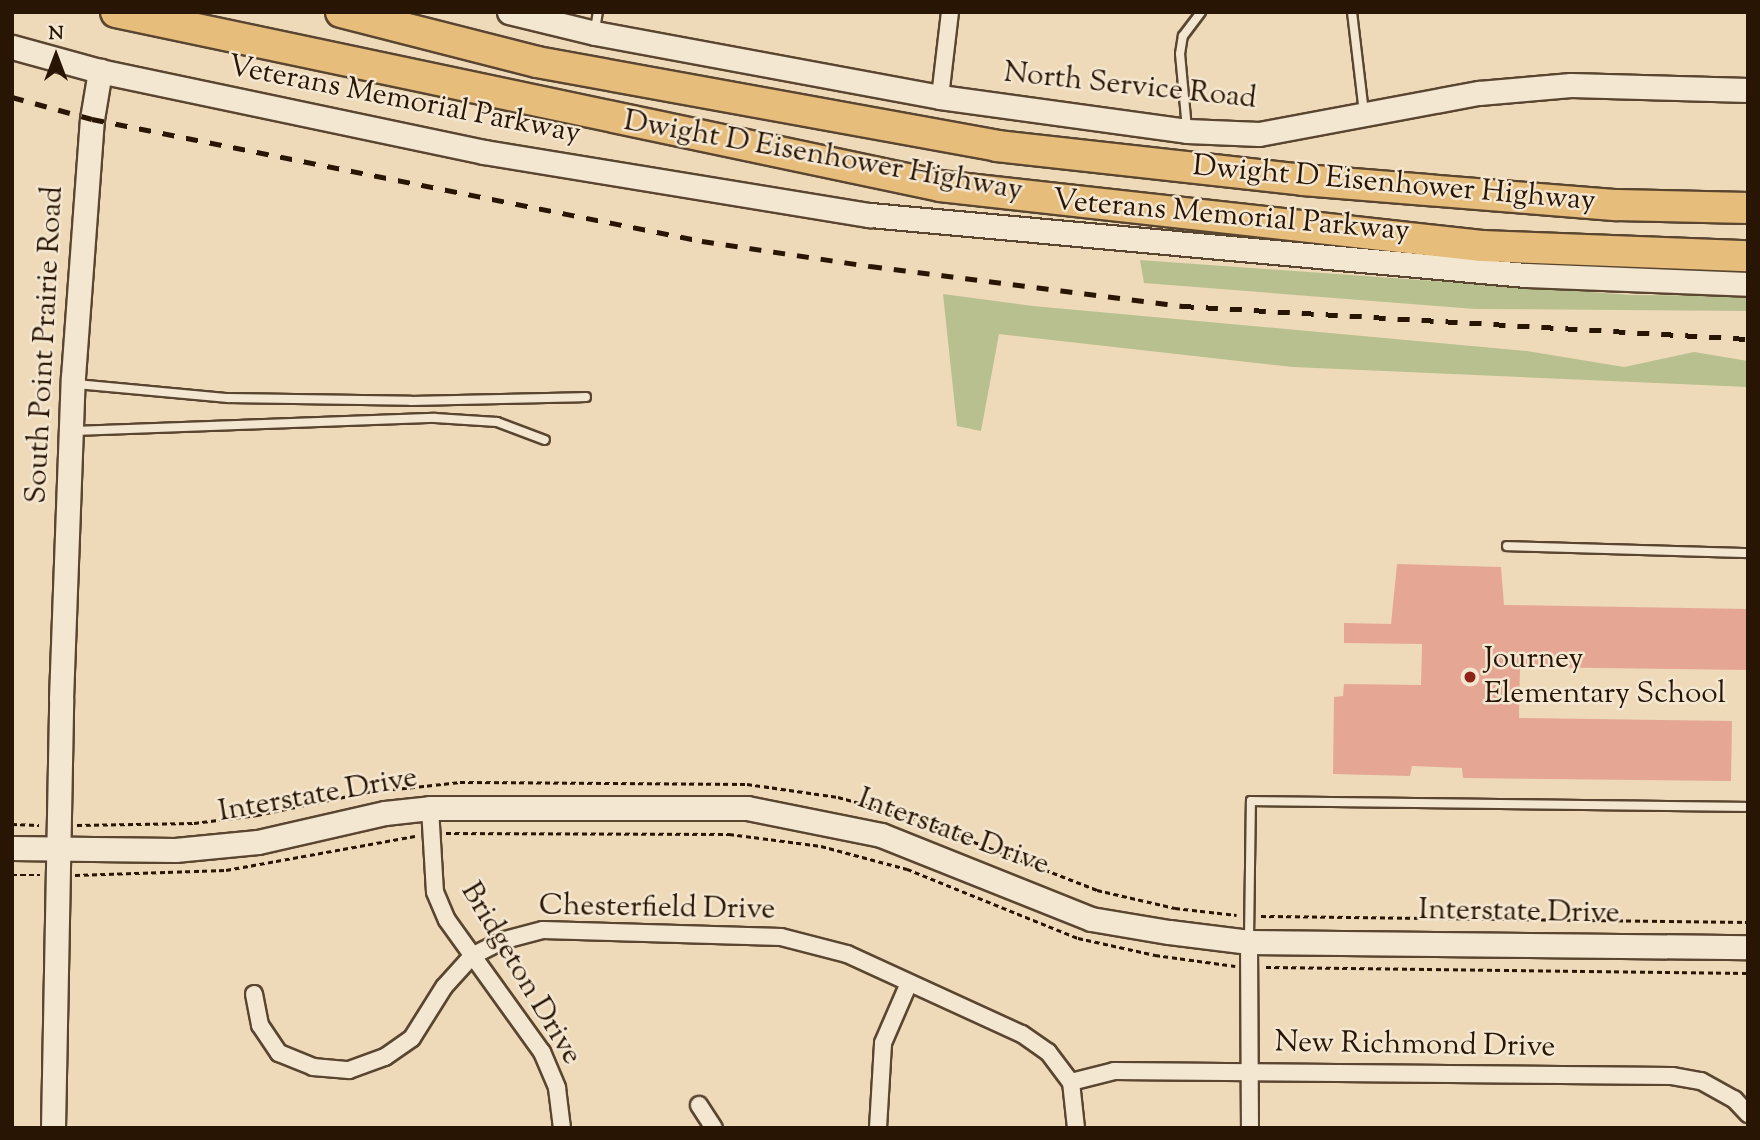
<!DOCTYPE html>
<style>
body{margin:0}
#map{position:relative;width:1760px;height:1140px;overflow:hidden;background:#eedab9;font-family:"Sorts Mill Goudy",serif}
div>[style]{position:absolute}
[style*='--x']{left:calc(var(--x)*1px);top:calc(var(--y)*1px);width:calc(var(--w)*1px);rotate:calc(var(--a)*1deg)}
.green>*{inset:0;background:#b9c08f}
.building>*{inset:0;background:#e5a793}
.path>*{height:2.5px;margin-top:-1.25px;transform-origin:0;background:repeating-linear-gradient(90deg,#291503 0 5px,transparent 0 8.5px)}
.roads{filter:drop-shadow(2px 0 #5a4630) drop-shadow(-2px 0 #5a4630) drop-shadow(0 2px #5a4630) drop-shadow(0 -2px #5a4630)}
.lane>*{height:8px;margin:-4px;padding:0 4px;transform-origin:4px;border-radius:4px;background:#f4e7d2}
.street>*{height:16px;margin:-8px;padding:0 8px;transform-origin:8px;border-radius:8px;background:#f4e7d2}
.secondary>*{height:23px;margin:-11.5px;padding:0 11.5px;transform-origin:11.5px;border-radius:11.5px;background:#f4e7d2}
.highway>*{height:30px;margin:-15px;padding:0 15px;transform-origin:15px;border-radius:15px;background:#e7bd7c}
.rail>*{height:4.5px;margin-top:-2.25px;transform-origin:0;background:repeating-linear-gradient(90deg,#291503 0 12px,transparent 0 24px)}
.dots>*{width:19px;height:19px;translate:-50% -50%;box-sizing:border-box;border:4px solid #f4e7d2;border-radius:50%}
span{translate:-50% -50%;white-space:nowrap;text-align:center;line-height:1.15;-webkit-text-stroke:5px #f4e7d2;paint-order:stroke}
.street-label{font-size:30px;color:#291503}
.poi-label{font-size:30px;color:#291503}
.left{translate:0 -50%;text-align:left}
.frame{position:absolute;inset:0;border:14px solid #291503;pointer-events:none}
.north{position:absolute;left:21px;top:21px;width:70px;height:70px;-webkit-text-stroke:5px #f4e7d2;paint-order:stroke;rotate:0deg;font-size:19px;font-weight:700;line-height:28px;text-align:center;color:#291503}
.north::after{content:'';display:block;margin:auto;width:24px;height:32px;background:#291503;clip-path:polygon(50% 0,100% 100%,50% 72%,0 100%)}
</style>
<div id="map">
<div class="green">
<i style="clip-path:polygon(1140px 260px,1632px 295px,1748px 296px,1748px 311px,1475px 309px,1144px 283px)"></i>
<i style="clip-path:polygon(943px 294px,1033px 306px,1527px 351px,1624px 367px,1694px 352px,1748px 361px,1748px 387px,1293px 367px,999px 334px,981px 431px,957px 426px)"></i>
</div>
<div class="building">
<i style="clip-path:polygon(1397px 564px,1501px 567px,1504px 605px,1748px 609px,1748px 670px,1520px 667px,1519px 718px,1732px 721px,1731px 781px,1463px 778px,1462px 768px,1412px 766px,1410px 776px,1333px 774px,1334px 697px,1343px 696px,1344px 684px,1421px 685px,1422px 644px,1344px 643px,1344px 623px,1391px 624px)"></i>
</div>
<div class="path">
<i style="--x:12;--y:824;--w:27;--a:2"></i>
<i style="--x:77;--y:825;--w:117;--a:-1"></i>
<i style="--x:194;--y:823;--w:64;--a:-7.2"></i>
<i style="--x:257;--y:815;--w:113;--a:-11.7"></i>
<i style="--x:368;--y:792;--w:93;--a:-6.2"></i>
<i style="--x:460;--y:782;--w:287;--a:0.4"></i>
<i style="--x:747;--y:784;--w:92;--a:8.1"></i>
<i style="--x:838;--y:797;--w:75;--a:15.5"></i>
<i style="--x:910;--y:817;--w:201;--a:21.3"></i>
<i style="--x:1097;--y:890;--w:80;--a:13"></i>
<i style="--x:1175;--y:908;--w:62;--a:6.4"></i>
<i style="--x:446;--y:833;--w:283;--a:0.2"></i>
<i style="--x:729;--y:834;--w:93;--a:7.4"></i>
<i style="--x:821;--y:846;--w:89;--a:15"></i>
<i style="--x:907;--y:869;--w:184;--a:22"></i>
<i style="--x:1078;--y:938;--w:79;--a:12.4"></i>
<i style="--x:1155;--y:955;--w:81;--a:7.8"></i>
<i style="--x:12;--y:875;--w:28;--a:0"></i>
<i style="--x:75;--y:875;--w:151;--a:-1.9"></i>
<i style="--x:226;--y:870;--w:192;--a:-10.2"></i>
<i style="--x:1261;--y:916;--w:487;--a:0.7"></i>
<i style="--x:1266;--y:967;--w:482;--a:0.7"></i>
</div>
<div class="roads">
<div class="lane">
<i style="--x:1352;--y:12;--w:102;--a:83.2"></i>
<i style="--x:595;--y:30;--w:18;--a:-81"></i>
<i style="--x:1187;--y:129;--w:75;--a:-95.3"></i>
<i style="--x:1180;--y:54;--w:18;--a:-81"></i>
<i style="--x:1183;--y:36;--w:30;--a:-53"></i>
<i style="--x:76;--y:384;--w:153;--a:5.3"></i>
<i style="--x:228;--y:398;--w:183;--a:0.9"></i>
<i style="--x:411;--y:401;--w:175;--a:-1.3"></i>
<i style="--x:74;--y:431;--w:361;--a:-2.1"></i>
<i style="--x:435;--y:418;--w:62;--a:3.7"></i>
<i style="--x:497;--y:422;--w:51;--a:20.6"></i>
<i style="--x:1507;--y:546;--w:241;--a:1.7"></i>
<i style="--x:1249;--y:939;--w:138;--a:-89.2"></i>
<i style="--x:1251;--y:801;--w:497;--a:0.7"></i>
</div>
<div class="street">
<i style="--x:940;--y:97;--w:86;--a:-83.3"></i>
<i style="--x:430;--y:808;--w:84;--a:86.6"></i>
<i style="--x:435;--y:892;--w:30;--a:67"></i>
<i style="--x:447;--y:920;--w:163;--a:54.3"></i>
<i style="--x:542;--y:1052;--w:39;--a:67"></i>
<i style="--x:557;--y:1088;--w:40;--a:82.9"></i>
<i style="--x:1249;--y:942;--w:186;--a:89.7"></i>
<i style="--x:254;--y:994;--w:32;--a:79"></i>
<i style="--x:260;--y:1025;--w:34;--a:56"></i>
<i style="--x:279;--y:1053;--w:37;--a:22"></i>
<i style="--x:313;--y:1067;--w:36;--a:5"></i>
<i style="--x:349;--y:1070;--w:38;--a:-20"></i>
<i style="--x:385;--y:1057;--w:33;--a:-35"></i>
<i style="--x:412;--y:1038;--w:60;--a:-57.9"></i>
<i style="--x:444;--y:987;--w:42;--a:-47.9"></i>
<i style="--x:472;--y:956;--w:33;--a:-27"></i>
<i style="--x:501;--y:941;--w:43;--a:-14.7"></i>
<i style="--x:543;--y:930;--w:238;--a:1.7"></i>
<i style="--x:781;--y:937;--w:68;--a:14.4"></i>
<i style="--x:847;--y:954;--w:192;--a:24.6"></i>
<i style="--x:1022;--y:1034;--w:32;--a:35"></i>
<i style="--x:1048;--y:1052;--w:38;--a:53"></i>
<i style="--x:1071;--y:1082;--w:46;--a:83.8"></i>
<i style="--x:1071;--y:1082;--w:44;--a:-14.3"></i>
<i style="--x:1114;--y:1071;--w:558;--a:0.51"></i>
<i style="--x:1672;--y:1076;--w:29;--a:10"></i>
<i style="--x:1701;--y:1081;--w:38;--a:29"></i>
<i style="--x:1734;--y:1099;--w:21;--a:47"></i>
<i style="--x:699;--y:1105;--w:27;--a:57"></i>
<i style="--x:878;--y:1128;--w:85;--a:-86.6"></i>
<i style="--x:883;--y:1043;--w:65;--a:-66.6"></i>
</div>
<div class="secondary">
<i style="--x:509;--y:12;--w:89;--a:13.7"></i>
<i style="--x:595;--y:33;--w:351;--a:10.5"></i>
<i style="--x:940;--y:97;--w:249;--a:7.8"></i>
<i style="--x:1187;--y:131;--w:72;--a:2.4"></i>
<i style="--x:1259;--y:134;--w:224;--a:-10.6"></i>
<i style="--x:1479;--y:93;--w:92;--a:-5"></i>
<i style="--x:1571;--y:85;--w:177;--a:1.6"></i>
<i style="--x:12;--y:47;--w:91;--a:15.3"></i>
<i style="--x:100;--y:71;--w:392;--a:11.9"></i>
<i style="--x:484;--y:152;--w:391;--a:9.3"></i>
<i style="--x:870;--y:215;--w:659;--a:5.23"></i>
<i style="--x:1526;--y:275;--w:222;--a:2.3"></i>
<i style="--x:12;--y:848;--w:163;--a:0.7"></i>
<i style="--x:175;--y:850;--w:83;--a:-5.5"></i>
<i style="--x:258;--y:842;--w:130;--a:-12.9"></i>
<i style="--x:385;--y:813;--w:45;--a:-6.3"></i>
<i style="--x:430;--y:808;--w:317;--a:0"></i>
<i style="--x:747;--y:808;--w:137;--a:11.4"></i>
<i style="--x:881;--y:835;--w:226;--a:21.8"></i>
<i style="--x:1091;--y:919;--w:79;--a:9.5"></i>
<i style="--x:1169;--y:932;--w:81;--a:7.1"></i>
<i style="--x:1249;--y:942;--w:499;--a:0.6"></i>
<i style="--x:53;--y:1128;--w:429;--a:-88.9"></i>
<i style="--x:61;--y:699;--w:322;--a:-87.9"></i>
<i style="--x:73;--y:377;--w:259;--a:-85.8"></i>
<i style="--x:92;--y:119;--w:49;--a:-80.5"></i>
</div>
<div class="highway">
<i style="--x:116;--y:12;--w:842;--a:11.92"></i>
<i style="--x:940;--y:186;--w:545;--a:6.32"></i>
<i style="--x:1482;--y:246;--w:266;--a:2.2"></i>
<i style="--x:341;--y:12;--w:202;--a:14.3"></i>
<i style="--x:537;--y:62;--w:468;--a:10.3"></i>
<i style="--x:997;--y:146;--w:308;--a:6.3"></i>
<i style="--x:1303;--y:180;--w:315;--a:4.6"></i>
<i style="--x:1617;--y:205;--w:131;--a:1.3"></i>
</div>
</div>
<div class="rail">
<i style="--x:12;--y:97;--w:83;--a:15.4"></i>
<i style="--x:92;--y:119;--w:622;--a:11.31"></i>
<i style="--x:702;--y:241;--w:170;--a:8.5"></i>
<i style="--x:870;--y:266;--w:315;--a:7.3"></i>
<i style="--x:1182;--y:306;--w:567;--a:3.34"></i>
</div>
<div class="dots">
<i style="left:1470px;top:677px;background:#8f2418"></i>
</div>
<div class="street-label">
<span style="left:1130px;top:87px;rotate:6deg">North Service Road</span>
<span style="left:404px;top:101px;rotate:11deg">Veterans Memorial Parkway</span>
<span style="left:823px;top:157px;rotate:10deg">Dwight D Eisenhower Highway</span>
<span style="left:1394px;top:185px;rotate:5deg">Dwight D Eisenhower Highway</span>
<span style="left:1231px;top:217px;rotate:5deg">Veterans Memorial Parkway</span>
<span style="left:46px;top:345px;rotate:-87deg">South Point Prairie Road</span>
<span style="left:318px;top:796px;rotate:-10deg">Interstate Drive</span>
<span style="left:953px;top:833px;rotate:20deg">Interstate Drive</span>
<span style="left:657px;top:909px;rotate:1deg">Chesterfield Drive</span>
<span style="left:1519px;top:913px;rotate:1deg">Interstate Drive</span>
<span style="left:520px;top:974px;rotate:59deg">Bridgeton Drive</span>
<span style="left:1415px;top:1046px;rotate:1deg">New Richmond Drive</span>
</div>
<div class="poi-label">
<span class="left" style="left:1484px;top:677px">Journey<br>Elementary School</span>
</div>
<div class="frame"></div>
<div class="north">N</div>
</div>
